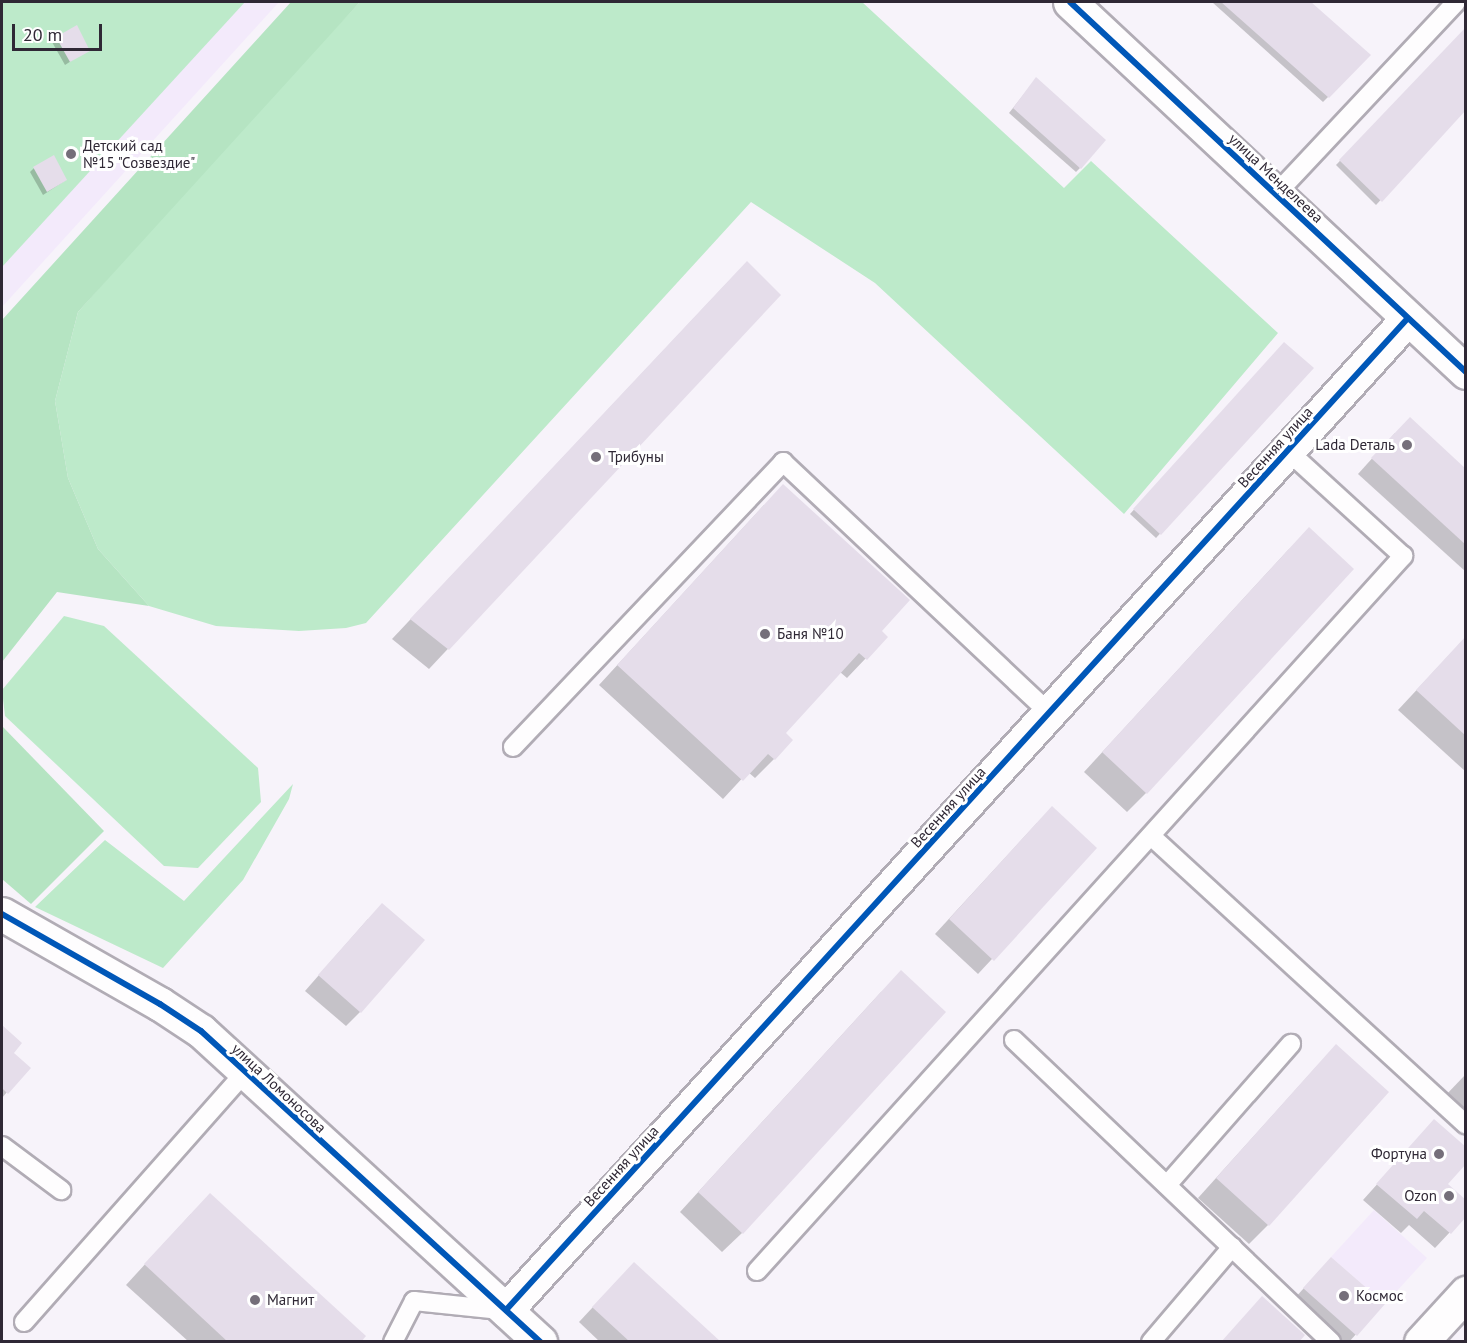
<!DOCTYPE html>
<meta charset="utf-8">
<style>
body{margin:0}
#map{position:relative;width:1467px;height:1343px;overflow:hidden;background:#f7f3fa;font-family:"PT Sans",sans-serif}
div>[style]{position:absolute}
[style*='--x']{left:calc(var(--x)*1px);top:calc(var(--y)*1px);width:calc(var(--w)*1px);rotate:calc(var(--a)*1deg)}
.built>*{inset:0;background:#f3eafb}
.green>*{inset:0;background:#bdeaca}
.forest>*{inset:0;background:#b5e4c2}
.shadow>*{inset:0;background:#0003}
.building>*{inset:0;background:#e5ddea}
.roads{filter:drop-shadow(2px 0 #b1acb5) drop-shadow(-2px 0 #b1acb5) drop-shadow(0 2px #b1acb5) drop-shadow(0 -2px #b1acb5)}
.service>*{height:18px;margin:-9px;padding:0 9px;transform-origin:9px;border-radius:9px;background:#fefdfe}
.minor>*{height:33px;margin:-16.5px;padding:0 16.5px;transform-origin:16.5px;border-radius:16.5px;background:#fefdfe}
.tertiary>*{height:33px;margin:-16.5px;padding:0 16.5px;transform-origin:16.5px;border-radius:16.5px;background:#fefdfe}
.cycleway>*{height:6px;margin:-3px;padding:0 3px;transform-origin:3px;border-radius:3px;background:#0057b8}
.dots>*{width:16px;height:16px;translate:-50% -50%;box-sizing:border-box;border:3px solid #fff;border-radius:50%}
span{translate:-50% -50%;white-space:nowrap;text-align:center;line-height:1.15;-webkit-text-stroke:6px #fff;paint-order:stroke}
.poi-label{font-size:15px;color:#2f2835}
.left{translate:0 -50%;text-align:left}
.right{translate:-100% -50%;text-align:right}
.street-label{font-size:15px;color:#2f2835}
.frame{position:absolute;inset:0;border:3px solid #2f2835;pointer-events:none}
.scale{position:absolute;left:12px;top:24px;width:90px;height:27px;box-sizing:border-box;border:3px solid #2f2835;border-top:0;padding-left:8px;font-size:18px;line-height:21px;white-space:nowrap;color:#2f2835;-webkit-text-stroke:4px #fff;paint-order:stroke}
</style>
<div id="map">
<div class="built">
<i style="clip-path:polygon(2px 2px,279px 2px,2px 307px)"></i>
<i style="clip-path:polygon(1374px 1210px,1427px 1258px,1385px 1304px,1331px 1257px)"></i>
</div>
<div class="green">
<i style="clip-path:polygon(2px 2px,245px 2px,2px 267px)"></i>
<i style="clip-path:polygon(360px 2px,862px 2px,1064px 188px,1091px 161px,1278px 333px,1124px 514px,875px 283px,751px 202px,366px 623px,346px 628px,299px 631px,216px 626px,149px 606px,98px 549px,68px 478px,55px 401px,78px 312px,231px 139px)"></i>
<i style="clip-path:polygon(64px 616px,104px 626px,258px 768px,261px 802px,198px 868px,164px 866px,5px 716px,2px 690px)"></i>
<i style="clip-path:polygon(293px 784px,289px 799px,243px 880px,163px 968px,35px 907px,105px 840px,184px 901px)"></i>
</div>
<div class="forest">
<i style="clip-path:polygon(291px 2px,360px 2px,78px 312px,55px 401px,68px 478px,98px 549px,149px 606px,57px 592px,2px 662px,2px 320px)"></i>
<i style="clip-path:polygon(2px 726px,104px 831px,31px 904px,2px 879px)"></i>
</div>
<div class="shadow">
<i style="clip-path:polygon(1212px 2px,1309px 2px,1369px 56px,1323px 102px)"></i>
<i style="clip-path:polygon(1466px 29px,1466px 108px,1376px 205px,1336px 165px)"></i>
<i style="clip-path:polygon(57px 38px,88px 50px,65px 65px,52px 42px)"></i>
<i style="clip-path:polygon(1032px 84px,1080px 168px,1076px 172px,1009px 113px)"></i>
<i style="clip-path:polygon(34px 168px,66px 180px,43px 195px,30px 172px)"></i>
<i style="clip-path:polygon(728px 282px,779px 295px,429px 669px,392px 639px)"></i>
<i style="clip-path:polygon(1284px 344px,1312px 368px,1156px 538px,1130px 514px)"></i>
<i style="clip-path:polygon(1395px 433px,1466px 471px,1466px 572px,1358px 474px)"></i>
<i style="clip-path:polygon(764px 505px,886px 637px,847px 678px,840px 672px,784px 733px,774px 759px,755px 778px,748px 772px,723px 799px,599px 685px)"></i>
<i style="clip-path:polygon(1290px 548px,1146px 793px,1127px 812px,1084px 772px)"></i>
<i style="clip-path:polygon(1466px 637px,1466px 772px,1398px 710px)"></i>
<i style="clip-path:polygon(1037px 823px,1095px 848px,978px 974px,935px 934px)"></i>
<i style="clip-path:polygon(368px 919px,360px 1012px,346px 1026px,305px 991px)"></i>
<i style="clip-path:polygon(882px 991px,742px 1233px,722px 1252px,680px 1212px)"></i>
<i style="clip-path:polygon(2px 1027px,20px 1043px,11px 1053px,7px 1092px,2px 1098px)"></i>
<i style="clip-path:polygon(1317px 1066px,1268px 1225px,1249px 1244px,1198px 1198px)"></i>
<i style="clip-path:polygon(1466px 1074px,1466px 1117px,1444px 1097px)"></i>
<i style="clip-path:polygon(1434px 1121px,1446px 1184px,1466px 1215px,1435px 1248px,1409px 1225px,1401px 1233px,1363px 1200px)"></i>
<i style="clip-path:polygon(191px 1214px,359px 1342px,189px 1342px,126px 1285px)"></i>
<i style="clip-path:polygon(1321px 1269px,1383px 1304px,1349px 1342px,1343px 1342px,1295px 1298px)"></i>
<i style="clip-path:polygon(620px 1278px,719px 1342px,600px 1342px,579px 1322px)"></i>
</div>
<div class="building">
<i style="clip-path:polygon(1221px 2px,1311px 2px,1371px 55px,1329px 98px)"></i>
<i style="clip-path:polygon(77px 25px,90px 51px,70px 62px,56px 37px)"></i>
<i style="clip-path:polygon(1466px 27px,1466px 110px,1382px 202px,1339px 160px)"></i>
<i style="clip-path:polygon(1036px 77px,1106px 140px,1081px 169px,1013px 108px)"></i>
<i style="clip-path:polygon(54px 155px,67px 180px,47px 192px,33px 167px)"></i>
<i style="clip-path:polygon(747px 261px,781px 295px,449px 650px,410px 619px)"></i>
<i style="clip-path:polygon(1284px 342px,1314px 368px,1161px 535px,1133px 509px)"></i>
<i style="clip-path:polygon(1410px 417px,1466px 469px,1466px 545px,1371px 458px)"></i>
<i style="clip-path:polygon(783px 484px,910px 600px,882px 631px,888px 637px,867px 660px,859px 653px,786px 733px,793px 740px,775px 760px,768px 754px,743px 781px,617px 665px)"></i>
<i style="clip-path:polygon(1309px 527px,1354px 569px,1147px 794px,1102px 752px)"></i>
<i style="clip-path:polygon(1466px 636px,1466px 736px,1416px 690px)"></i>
<i style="clip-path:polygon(1052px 806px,1097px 848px,994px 961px,949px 919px)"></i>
<i style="clip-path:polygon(382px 903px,425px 940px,361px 1013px,318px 975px)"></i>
<i style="clip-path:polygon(901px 970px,946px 1012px,743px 1234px,698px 1192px)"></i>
<i style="clip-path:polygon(2px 1025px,22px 1043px,14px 1053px,31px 1068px,8px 1094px,2px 1088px)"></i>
<i style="clip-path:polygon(1336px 1044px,1389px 1092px,1269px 1226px,1216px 1178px)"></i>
<i style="clip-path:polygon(1434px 1119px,1466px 1147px,1466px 1164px,1448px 1184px,1466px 1200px,1466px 1217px,1451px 1234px,1424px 1211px,1417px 1219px,1376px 1184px)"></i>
<i style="clip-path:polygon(210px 1193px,366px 1336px,361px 1342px,228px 1342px,144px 1264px)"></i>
<i style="clip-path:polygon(1331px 1257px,1385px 1304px,1357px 1336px,1303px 1288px)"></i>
<i style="clip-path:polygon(634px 1262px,721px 1342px,630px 1342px,592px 1307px)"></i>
<i style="clip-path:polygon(1262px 1296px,1305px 1335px,1299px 1342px,1221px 1342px)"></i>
</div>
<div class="roads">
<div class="service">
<i style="--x:1276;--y:194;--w:263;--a:-46.8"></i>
<i style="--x:513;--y:747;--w:393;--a:-46.5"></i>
<i style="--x:783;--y:462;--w:366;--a:43.3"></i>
<i style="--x:1151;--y:836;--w:427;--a:42.5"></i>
<i style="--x:1014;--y:1040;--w:438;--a:43.6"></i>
<i style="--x:2;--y:1146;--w:74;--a:36.7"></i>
<i style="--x:1167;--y:1185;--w:188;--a:-48.7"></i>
<i style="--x:757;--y:1271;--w:964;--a:-47.9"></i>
<i style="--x:1403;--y:556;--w:156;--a:-137.6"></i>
<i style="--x:24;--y:1322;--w:332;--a:-48.5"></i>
<i style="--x:393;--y:1342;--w:46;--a:-62.9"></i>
<i style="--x:414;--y:1301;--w:87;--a:5.9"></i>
<i style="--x:1151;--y:1342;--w:125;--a:-49.5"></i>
</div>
<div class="minor">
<i style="--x:1070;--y:2;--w:542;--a:43.06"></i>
<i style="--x:2;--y:914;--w:182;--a:29.7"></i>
<i style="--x:160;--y:1004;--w:49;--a:33.4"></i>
<i style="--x:201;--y:1031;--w:460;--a:42.5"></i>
<i style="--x:506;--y:1310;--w:1339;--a:-47.72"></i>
</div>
<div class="tertiary">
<i style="--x:1421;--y:1342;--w:67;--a:-47.4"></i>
</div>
</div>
<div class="cycleway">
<i style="--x:1070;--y:2;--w:542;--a:43.06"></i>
<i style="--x:2;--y:914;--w:182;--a:29.7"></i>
<i style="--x:160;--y:1004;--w:49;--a:33.4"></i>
<i style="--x:201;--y:1031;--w:460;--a:42.5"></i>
<i style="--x:506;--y:1310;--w:1339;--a:-47.72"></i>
</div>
<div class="dots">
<i style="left:71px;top:154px;background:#756f7a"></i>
<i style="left:1407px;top:445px;background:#756f7a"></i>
<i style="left:596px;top:457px;background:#756f7a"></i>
<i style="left:765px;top:634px;background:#756f7a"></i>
<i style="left:1439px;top:1154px;background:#756f7a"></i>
<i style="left:1449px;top:1196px;background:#756f7a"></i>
<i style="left:1344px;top:1296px;background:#756f7a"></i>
<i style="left:255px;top:1300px;background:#756f7a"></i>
</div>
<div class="poi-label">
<span class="left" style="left:83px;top:154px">Детский сад<br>№15 "Созвездие"</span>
<span class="right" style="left:1395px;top:445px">Lada Dеталь</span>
<span class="left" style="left:608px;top:457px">Трибуны</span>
<span class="left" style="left:777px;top:634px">Баня №10</span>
<span class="right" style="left:1427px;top:1154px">Фортуна</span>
<span class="right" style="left:1437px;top:1196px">Ozon</span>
<span class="left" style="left:1356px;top:1296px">Космос</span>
<span class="left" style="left:267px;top:1300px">Магнит</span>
</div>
<div class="street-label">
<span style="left:1276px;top:178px;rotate:43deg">улица Менделеева</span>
<span style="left:1275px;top:447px;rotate:-48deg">Весенняя улица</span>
<span style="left:948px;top:807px;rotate:-48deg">Весенняя улица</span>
<span style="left:279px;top:1088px;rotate:43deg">улица Ломоносова</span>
<span style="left:621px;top:1166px;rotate:-48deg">Весенняя улица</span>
</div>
<div class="frame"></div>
<div class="scale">20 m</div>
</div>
